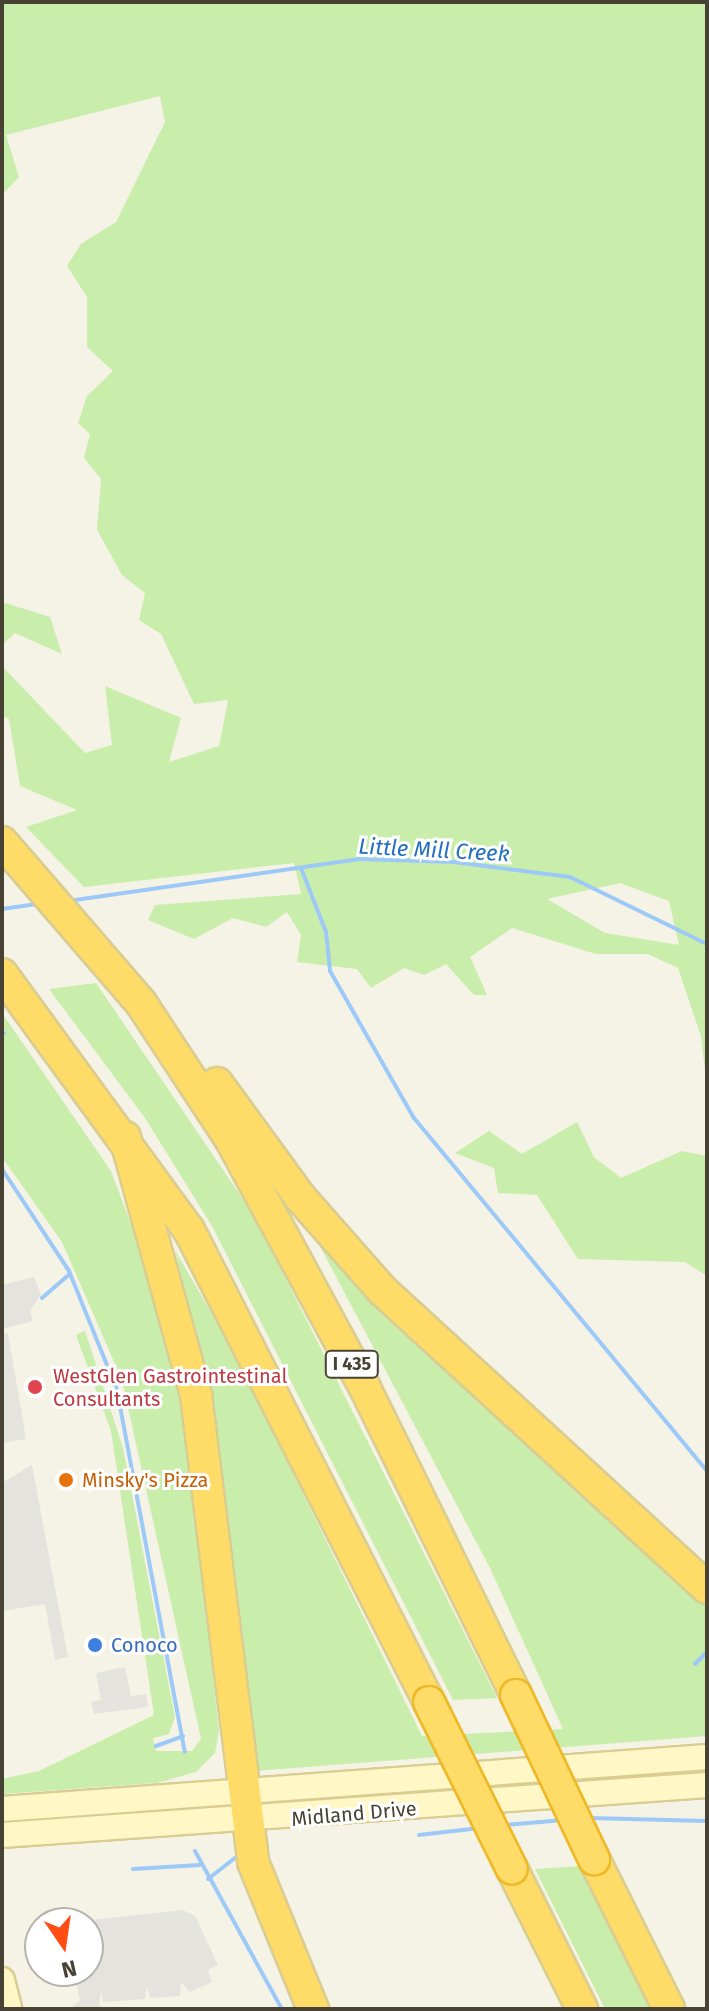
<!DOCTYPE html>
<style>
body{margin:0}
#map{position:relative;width:709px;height:2011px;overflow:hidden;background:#f5f2e6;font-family:"Fira Sans",sans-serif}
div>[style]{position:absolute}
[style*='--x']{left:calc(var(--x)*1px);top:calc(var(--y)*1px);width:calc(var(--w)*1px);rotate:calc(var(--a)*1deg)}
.green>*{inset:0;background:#c9edaa}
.parking>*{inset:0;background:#e5e3de}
.stream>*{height:4px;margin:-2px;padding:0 2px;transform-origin:2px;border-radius:2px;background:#9cc9f8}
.roads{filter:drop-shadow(2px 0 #d9cd91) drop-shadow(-2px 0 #d9cd91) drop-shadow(0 2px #d9cd91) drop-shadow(0 -2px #d9cd91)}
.secondary>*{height:24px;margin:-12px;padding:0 12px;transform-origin:12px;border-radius:12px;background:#fff7c6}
.motorway>*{height:30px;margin:-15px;padding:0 15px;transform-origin:15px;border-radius:15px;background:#ffdb67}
.bridges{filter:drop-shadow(2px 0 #eeb827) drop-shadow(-2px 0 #eeb827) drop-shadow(0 2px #eeb827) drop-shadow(0 -2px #eeb827)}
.motorway-bridge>*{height:30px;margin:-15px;padding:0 15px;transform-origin:15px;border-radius:15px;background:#ffdb67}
.dots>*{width:22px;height:22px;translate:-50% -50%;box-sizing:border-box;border:4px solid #fff;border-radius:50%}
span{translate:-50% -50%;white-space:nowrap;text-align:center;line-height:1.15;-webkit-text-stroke:6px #fff;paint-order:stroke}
.shield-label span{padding:2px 6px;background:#fff;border:2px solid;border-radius:6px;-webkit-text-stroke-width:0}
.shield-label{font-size:18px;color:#484234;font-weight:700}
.health-label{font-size:20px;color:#be3a42}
.left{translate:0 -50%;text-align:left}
.food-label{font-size:20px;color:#c56008}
.shop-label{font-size:20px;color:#366cbe}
.street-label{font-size:20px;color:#484234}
.water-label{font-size:22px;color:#226ec0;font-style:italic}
.frame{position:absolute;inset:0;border:4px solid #484234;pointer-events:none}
.north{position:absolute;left:24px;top:1907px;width:80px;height:80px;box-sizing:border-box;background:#fff;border:2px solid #b6b3ae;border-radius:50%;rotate:167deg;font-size:22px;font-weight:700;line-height:32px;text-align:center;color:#484234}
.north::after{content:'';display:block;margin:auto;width:28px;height:36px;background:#ff4d13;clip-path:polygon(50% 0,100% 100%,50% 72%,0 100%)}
</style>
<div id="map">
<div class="green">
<i style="clip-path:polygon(evenodd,2px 2px,707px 2px,707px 1088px,701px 1036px,678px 968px,648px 954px,596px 954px,512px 928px,470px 957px,487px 995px,474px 995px,446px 964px,424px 975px,404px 968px,371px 988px,357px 969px,297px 962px,301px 935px,287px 912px,266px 927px,233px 918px,194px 939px,148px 920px,155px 905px,301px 894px,294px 863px,84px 887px,26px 827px,77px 810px,20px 786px,9px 719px,2px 716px,2px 666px,85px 753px,112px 745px,105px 686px,181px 718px,169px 762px,219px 746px,228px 700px,194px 704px,161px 634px,139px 620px,145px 593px,122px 575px,97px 530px,101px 479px,84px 458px,90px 434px,78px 423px,87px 396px,113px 371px,87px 347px,87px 297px,67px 266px,81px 244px,116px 222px,165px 122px,160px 96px,6px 135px,19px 177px,2px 195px,2px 2px,620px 883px,669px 901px,679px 945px,605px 933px,547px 899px,620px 883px)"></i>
<i style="clip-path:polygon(2px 602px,50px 617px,62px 654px,15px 633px,2px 645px)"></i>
<i style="clip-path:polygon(96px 983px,253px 1214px,497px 1698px,453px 1700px,212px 1226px,145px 1118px,49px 989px)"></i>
<i style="clip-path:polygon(2px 1013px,111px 1171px,177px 1346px,219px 1731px,215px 1753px,196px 1772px,157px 1783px,2px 1794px,2px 1779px,39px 1771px,154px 1715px,111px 1431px,76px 1335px,85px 1331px,123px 1448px,175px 1717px,169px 1734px,153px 1738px,156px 1751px,192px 1751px,201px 1739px,122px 1380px,62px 1242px,2px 1157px)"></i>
<i style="clip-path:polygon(577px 1122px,594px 1157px,621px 1178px,682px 1151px,707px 1156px,707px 1276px,685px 1262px,578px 1259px,537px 1195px,498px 1193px,494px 1168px,455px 1153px,489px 1131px,522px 1154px)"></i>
<i style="clip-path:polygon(314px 1235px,707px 1605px,707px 1736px,254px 1771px,210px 1402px,175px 1250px,232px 1349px,422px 1736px,563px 1729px,490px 1568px)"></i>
<i style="clip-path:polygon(582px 1866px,652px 2009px,605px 2009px,535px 1869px)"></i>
</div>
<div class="parking">
<i style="clip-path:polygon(34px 1277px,41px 1295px,30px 1311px,33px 1321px,2px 1329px,2px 1285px)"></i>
<i style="clip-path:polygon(8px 1333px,26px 1439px,2px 1443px,2px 1334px)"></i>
<i style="clip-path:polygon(32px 1465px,68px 1657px,55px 1660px,45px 1604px,2px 1611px,2px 1483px)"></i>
<i style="clip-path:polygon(125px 1667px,131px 1696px,146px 1694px,148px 1707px,94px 1714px,91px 1702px,101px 1700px,96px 1673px)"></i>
<i style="clip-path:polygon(183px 1910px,195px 1916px,218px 1965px,208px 1970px,212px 1982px,190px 1992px,181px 1982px,180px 1996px,150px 1998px,147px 1986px,145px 1999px,103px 2002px,101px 1991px,99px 2006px,113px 2009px,70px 2009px,80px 2000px,74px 1972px,61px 1971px,88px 1971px,88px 1957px,96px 1973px,95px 1947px,88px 1950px,88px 1923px,62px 1923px)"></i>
</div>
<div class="stream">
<i style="--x:301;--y:868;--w:69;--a:68.7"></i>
<i style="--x:326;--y:932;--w:39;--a:84"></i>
<i style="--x:330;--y:971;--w:169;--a:60.3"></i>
<i style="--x:414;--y:1118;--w:459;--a:50.3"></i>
<i style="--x:68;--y:901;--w:293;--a:-8.2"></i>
<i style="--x:358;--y:859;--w:96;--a:1.8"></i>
<i style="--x:454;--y:862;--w:117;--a:7.4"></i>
<i style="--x:570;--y:877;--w:153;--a:26.1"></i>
<i style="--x:2;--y:909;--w:37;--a:-8"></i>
<i style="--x:2;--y:1034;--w:2;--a:-27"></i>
<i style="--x:2;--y:1169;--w:122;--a:56.7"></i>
<i style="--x:69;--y:1271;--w:128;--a:68"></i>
<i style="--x:117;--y:1390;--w:368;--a:79.4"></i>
<i style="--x:42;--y:1298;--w:37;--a:-41"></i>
<i style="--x:695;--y:1664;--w:17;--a:-45"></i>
<i style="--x:156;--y:1746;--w:29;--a:-20"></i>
<i style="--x:589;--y:1818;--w:118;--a:1.5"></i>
<i style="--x:505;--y:1825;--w:59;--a:-4.8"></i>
<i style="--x:419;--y:1835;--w:61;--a:-6.5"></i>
<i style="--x:195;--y:1851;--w:180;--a:61.2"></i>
<i style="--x:133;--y:1869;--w:67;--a:-3.4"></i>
<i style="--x:208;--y:1879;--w:41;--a:-38"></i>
</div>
<div class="roads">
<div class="secondary">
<i style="--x:2;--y:1809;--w:707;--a:-4.22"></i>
<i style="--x:2;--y:1835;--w:707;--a:-4.06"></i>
<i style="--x:2;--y:1980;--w:30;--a:76"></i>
</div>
<div class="motorway">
<i style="--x:2;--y:842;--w:213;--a:49.2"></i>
<i style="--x:141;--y:1003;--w:164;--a:56.7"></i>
<i style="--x:231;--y:1140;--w:280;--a:61.6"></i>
<i style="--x:364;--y:1386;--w:344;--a:63.8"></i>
<i style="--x:2;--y:974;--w:317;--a:53.9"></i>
<i style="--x:189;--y:1230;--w:530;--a:63.05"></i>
<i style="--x:217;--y:1083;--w:141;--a:53.9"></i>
<i style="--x:300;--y:1197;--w:125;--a:48.6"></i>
<i style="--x:383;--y:1291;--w:440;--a:42.5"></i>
<i style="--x:125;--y:1137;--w:268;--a:74.6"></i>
<i style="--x:196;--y:1395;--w:470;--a:83"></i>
<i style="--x:253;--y:1862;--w:159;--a:67.8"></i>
<i style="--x:594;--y:1859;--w:168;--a:63.4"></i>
<i style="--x:512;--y:1869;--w:157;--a:63.4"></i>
</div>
</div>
<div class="bridges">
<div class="motorway-bridge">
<i style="--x:516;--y:1695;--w:182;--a:64.6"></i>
<i style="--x:429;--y:1702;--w:186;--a:63.6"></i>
</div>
</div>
<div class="dots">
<i style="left:35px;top:1387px;background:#e0444e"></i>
<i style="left:66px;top:1480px;background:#e8710a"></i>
<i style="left:95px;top:1645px;background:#3f7fe0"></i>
</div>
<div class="shield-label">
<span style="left:352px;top:1364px">I 435</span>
</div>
<div class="health-label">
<span class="left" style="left:53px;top:1388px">WestGlen Gastrointestinal<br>Consultants</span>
</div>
<div class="food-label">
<span class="left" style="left:82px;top:1480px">Minsky's Pizza</span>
</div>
<div class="shop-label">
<span class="left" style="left:111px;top:1645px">Conoco</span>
</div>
<div class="street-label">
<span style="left:354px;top:1814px;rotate:-5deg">Midland Drive</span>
</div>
<div class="water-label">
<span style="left:434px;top:850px;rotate:3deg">Little Mill Creek</span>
</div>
<div class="frame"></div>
<div class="north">N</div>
</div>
